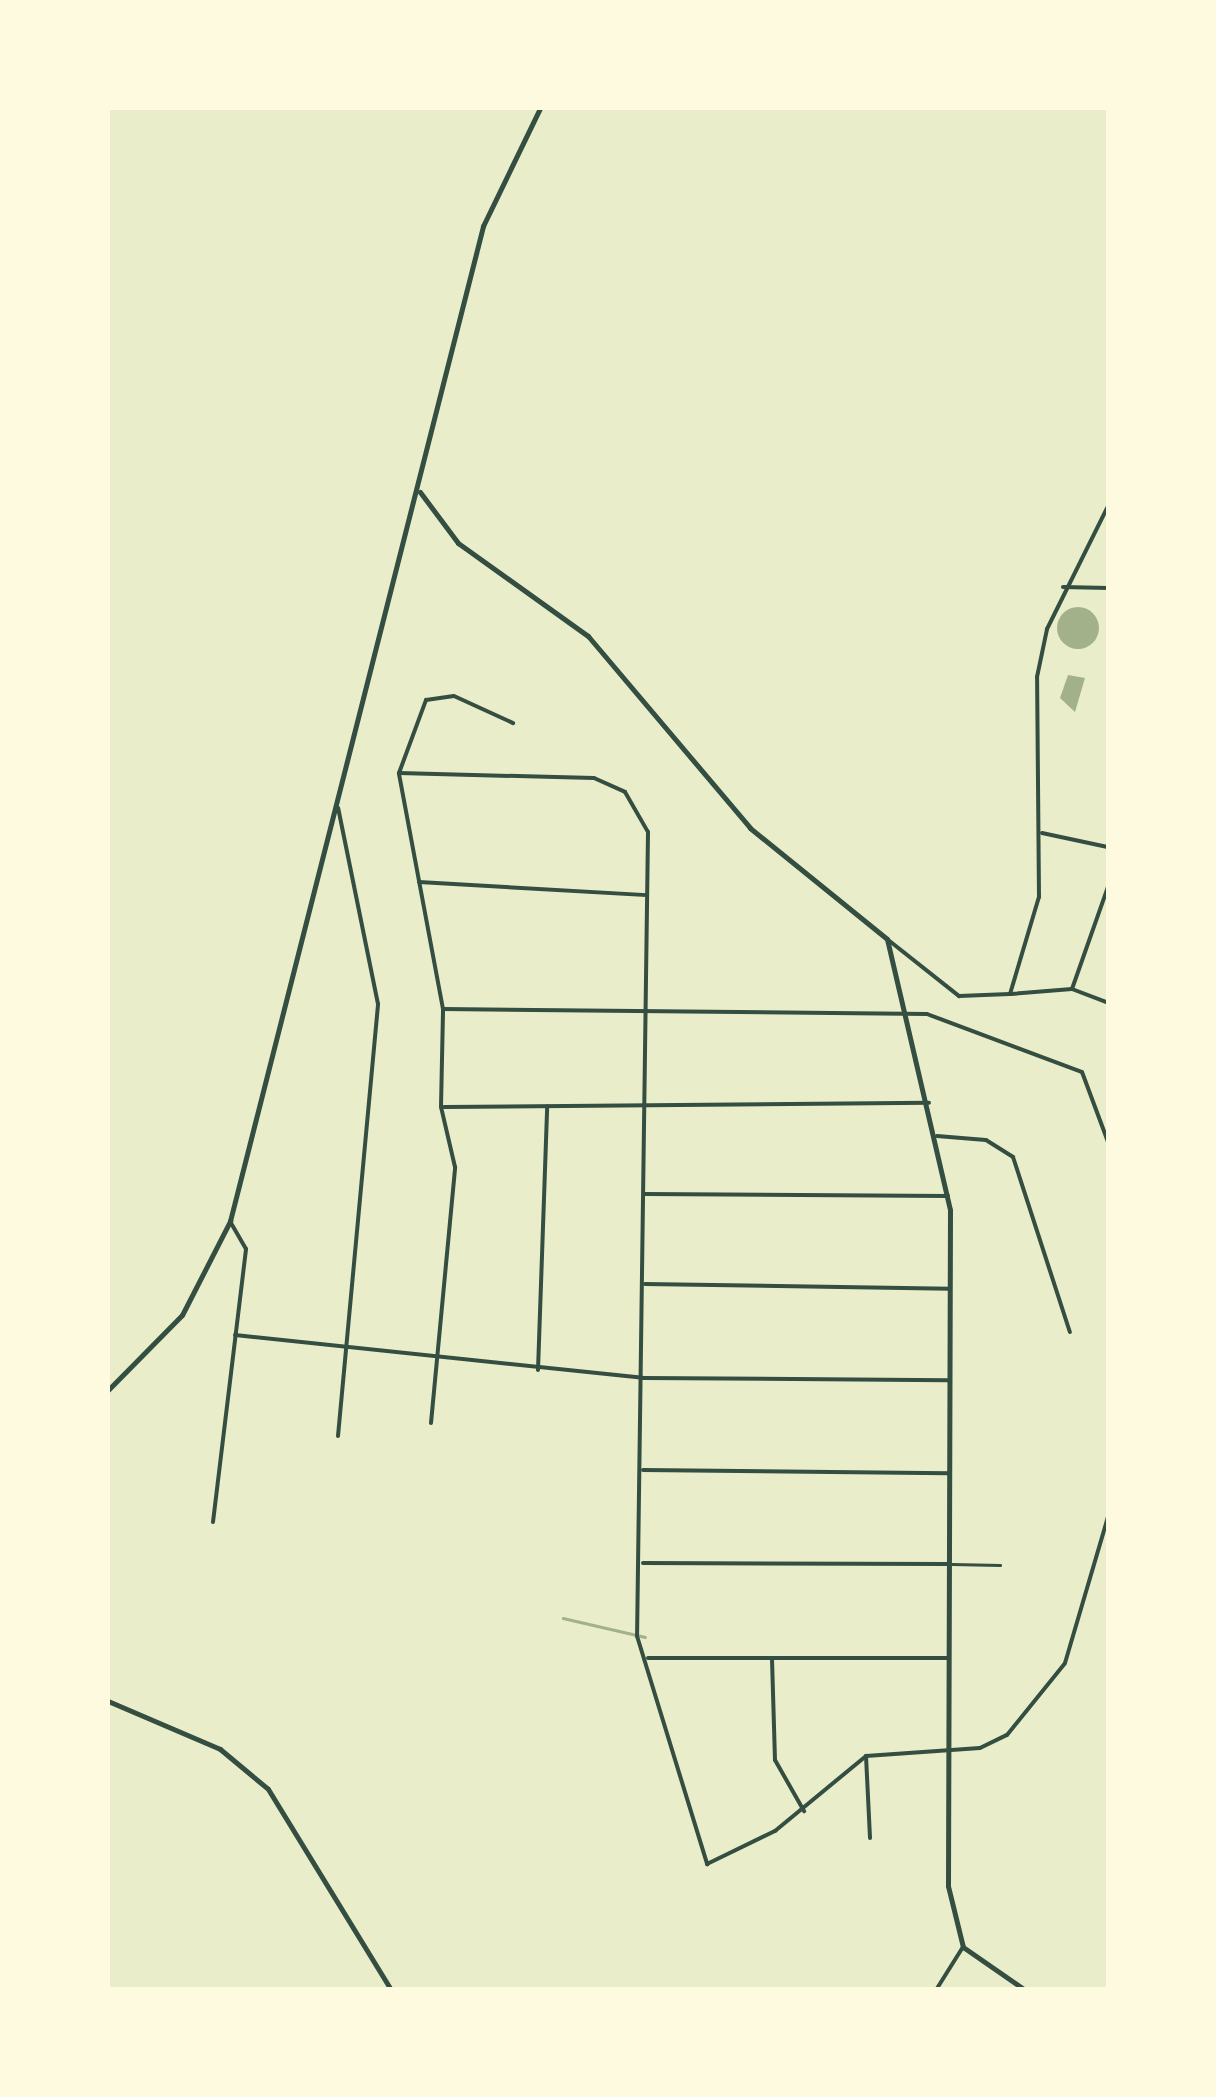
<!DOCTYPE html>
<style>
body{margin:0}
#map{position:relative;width:1216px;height:2097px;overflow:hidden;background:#e9edc9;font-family:Helvetica,sans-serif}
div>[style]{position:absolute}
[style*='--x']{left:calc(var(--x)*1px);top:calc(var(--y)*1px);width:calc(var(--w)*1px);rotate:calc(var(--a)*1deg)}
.water>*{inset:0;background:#a3b18a}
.round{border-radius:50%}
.stream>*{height:2.5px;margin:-1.25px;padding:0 1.25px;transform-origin:1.25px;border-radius:1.25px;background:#a3b18a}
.service>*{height:2.5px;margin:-1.25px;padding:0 1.25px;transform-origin:1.25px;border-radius:1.25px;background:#344e41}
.minor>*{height:4px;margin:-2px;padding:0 2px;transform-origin:2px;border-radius:2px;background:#344e41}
.tertiary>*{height:5px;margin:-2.5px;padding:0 2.5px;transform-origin:2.5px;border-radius:2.5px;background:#344e41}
span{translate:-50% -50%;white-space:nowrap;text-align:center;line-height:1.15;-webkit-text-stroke:9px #fefae0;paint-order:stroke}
.frame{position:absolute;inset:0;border:110px solid #fefae0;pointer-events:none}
</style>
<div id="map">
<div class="water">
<i class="round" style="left:1057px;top:607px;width:42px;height:42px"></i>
<i style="clip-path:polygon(1068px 675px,1085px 678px,1075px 712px,1060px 698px)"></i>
</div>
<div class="stream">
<i style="--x:563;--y:1618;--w:84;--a:13"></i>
</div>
<div class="service">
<i style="--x:952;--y:1564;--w:48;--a:1.2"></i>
</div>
<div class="minor">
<i style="--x:1063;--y:587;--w:45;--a:1.3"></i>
<i style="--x:399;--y:773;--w:78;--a:-69.7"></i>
<i style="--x:426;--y:700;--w:28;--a:-8"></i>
<i style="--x:454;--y:696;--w:65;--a:24.6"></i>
<i style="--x:1042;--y:833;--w:67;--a:12"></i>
<i style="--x:419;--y:882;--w:228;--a:3.3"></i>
<i style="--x:887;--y:939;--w:92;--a:38.4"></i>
<i style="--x:959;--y:996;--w:51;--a:-2.2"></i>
<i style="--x:1010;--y:994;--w:101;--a:-73.4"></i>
<i style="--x:1039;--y:897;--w:220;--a:-90.5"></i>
<i style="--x:1037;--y:677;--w:49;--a:-78.2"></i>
<i style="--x:1047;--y:629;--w:137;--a:-63.6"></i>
<i style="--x:1072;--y:989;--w:39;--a:21"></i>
<i style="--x:1011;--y:994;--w:61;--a:-4.7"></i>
<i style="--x:1072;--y:989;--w:108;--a:-70.6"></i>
<i style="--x:443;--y:1009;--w:484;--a:0.6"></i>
<i style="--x:927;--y:1014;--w:165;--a:20.5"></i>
<i style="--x:1082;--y:1072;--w:75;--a:69.6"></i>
<i style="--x:444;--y:1107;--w:485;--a:-0.5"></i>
<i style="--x:937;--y:1136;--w:49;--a:4.7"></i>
<i style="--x:986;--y:1140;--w:32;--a:32"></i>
<i style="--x:1013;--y:1157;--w:184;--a:72"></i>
<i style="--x:645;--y:1194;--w:303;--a:0.4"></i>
<i style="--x:645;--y:1284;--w:305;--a:0.9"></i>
<i style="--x:235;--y:1335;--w:410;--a:6"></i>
<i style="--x:643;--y:1378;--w:305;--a:0.4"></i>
<i style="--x:538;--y:1370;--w:264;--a:-88"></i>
<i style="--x:431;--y:1423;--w:257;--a:-84.6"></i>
<i style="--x:455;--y:1167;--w:62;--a:-103.1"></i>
<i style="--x:441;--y:1107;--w:98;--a:-88.8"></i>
<i style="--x:443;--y:1009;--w:240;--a:-100.6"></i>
<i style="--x:399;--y:773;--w:195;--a:1.5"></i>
<i style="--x:594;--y:778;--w:34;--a:24"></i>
<i style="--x:625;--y:792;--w:46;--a:60.1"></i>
<i style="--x:648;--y:832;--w:804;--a:90.78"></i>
<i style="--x:637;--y:1636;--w:239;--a:72.9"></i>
<i style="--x:707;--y:1864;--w:76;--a:-25.9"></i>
<i style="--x:775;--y:1831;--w:118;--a:-39.5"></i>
<i style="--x:866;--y:1756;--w:114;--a:-4"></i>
<i style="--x:980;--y:1748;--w:30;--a:-26"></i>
<i style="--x:1007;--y:1735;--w:92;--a:-51.1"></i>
<i style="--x:1065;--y:1663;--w:152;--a:-73.6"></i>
<i style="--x:338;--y:1436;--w:434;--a:-84.7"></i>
<i style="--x:378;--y:1004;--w:200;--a:-101.5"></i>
<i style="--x:643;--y:1470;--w:305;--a:0.6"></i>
<i style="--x:213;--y:1522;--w:275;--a:-83.1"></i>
<i style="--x:246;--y:1249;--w:32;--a:-120"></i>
<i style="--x:643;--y:1563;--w:305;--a:0.2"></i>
<i style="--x:648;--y:1658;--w:300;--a:0"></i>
<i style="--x:772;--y:1659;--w:101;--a:88.3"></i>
<i style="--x:775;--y:1760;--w:59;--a:60.4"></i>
<i style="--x:866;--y:1756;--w:82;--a:87.2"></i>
<i style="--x:936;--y:1990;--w:51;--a:-57.9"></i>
</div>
<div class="tertiary">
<i style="--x:420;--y:492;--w:64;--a:53.3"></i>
<i style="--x:458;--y:543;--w:160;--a:35.6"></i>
<i style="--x:588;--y:636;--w:251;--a:49.8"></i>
<i style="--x:750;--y:828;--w:176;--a:39"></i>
<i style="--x:887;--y:939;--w:278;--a:76.9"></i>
<i style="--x:950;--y:1210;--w:676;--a:90.17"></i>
<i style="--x:948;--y:1886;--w:63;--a:76.2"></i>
<i style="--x:963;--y:1947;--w:75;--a:34.7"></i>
<i style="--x:108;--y:1390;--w:105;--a:-45.4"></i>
<i style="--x:182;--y:1315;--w:106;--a:-62.9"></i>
<i style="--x:230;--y:1221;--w:1027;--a:-75.73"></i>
<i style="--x:483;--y:226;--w:131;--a:-64.2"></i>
<i style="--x:108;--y:1701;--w:122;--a:23.2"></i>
<i style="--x:220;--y:1749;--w:62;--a:39.8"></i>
<i style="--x:268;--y:1789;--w:236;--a:58.5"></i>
</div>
<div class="frame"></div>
</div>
